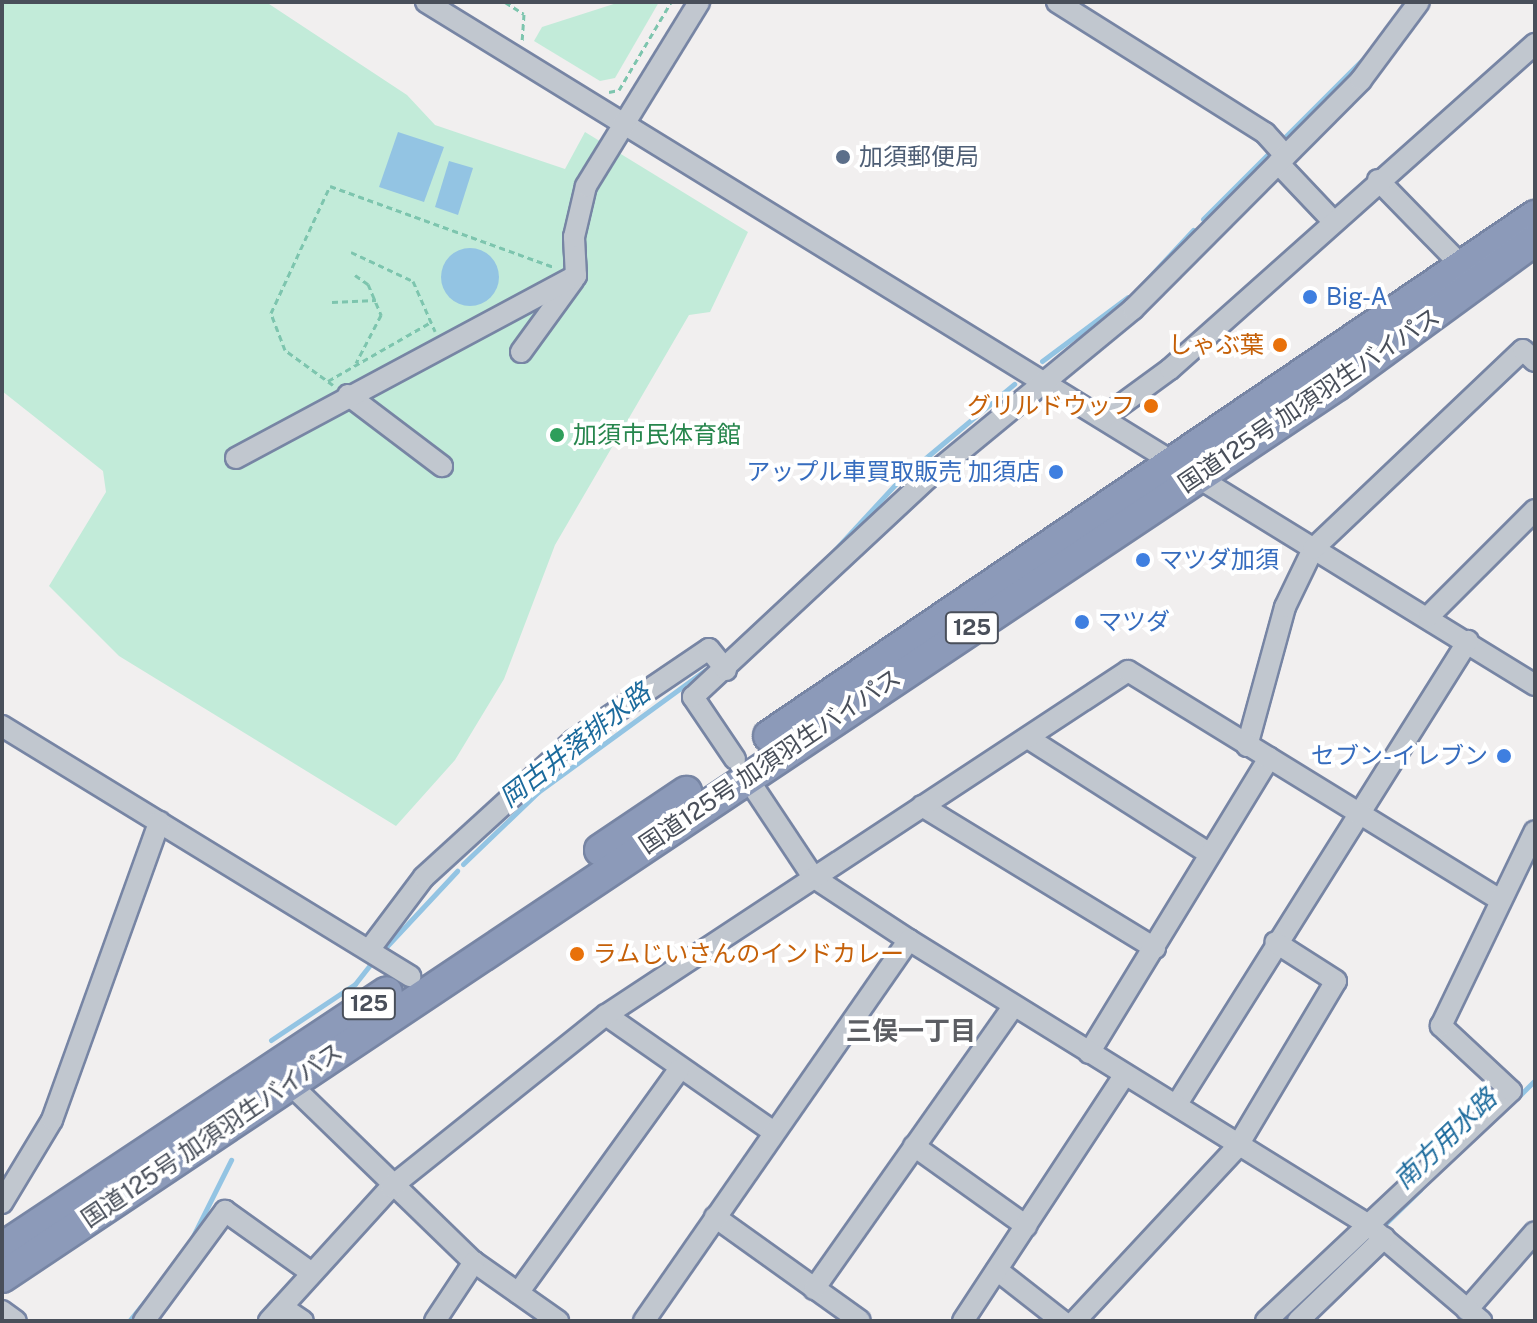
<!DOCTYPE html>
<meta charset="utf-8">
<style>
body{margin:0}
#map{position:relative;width:1537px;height:1323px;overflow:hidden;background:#f1efef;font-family:"Public Sans","Noto Sans JP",sans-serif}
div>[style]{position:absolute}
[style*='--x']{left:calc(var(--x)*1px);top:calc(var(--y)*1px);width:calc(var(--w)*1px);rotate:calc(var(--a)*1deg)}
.green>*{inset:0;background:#c2ebd9}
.water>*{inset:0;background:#93c4e3}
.round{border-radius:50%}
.stream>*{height:5px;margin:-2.5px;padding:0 2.5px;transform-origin:2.5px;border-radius:2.5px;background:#93c4e3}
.path>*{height:3px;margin-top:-1.5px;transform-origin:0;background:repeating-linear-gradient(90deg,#7dc5ae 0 6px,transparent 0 10px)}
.roads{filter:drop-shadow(2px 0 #7785a4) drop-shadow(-2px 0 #7785a4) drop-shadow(0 2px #7785a4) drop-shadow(0 -2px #7785a4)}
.minor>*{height:20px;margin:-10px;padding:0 10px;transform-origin:10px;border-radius:10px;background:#c1c7cf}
.highway>*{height:30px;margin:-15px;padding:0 15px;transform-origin:15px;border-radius:15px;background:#8c9ab9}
.dots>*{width:22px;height:22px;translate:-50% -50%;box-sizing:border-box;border:4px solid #fff;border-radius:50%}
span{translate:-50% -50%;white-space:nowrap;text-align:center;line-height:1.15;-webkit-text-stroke:8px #fff;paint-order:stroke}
.shield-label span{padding:2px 6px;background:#fff;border:2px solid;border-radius:6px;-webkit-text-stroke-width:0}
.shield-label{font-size:22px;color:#494f5a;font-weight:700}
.service-label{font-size:24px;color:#4e5e75}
.left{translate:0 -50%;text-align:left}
.shop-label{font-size:24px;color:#366cbe}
.right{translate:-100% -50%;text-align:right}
.food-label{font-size:24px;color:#c56008}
.street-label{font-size:24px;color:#494f5a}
.leisure-label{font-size:24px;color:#27864d}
.water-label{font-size:26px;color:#1b6a9c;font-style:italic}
.neighbourhood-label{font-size:26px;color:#5c5e63;font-weight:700}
.frame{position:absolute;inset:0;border:4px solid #494f5a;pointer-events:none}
</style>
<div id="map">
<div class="green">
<i style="clip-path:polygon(2px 2px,266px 2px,407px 95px,435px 125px,565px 169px,585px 132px,748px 232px,710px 312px,689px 315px,555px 545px,504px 679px,455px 760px,396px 826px,119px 656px,49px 586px,106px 492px,103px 471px,2px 391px)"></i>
<i style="clip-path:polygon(620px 2px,659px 2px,615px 78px,600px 81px,534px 41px,542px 27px)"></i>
</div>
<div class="water">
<i style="clip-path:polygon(398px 132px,444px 147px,424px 202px,379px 187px)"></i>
<i style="clip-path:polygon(449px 161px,473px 168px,458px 215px,435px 207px)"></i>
<i class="round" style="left:441px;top:248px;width:58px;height:58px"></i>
</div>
<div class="stream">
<i style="--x:1284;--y:138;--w:123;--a:-45"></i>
<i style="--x:1203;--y:219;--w:99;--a:-45"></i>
<i style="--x:1140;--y:287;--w:78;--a:-47.1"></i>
<i style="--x:1042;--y:361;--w:107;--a:-36.7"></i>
<i style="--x:916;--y:466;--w:128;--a:-39.9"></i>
<i style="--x:820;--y:566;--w:122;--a:-47.3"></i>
<i style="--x:463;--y:864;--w:104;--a:-43.8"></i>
<i style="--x:538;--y:792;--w:219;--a:-36.1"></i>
<i style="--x:387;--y:946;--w:103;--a:-47"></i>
<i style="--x:271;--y:1040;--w:101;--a:-33.7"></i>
<i style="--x:355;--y:984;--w:28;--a:-52"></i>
<i style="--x:1516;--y:1099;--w:27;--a:-45"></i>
<i style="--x:1382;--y:1227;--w:54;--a:-44.3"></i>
<i style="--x:190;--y:1242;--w:92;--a:-63.4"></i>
<i style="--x:129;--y:1321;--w:59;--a:-51.2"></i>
</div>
<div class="path">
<i style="--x:505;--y:2;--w:22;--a:32"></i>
<i style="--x:524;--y:14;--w:27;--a:94"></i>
<i style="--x:609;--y:92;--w:10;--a:-11"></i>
<i style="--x:619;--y:90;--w:102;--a:-59.4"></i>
<i style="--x:351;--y:252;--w:68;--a:25.1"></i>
<i style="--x:413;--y:281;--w:55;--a:66.3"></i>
<i style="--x:355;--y:275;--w:16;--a:35"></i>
<i style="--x:368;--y:284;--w:34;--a:67"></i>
<i style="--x:381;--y:315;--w:54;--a:117.5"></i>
<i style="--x:332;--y:302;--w:44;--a:-2.6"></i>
<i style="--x:328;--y:381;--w:119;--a:-29.8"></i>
<i style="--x:333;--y:385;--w:59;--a:-143.9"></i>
<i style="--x:285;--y:350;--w:40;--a:-111"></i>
<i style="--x:271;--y:313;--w:140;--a:-65.1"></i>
<i style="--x:330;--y:186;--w:238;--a:19.9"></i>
</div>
<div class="roads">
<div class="minor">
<i style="--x:426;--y:2;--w:1302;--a:31.63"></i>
<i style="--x:1057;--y:2;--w:246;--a:32.2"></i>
<i style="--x:1265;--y:133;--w:31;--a:48"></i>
<i style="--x:1278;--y:163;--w:80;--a:46.5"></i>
<i style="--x:1378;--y:180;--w:123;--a:45.7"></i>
<i style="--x:521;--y:352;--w:90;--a:-54"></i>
<i style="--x:348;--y:395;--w:118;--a:37.1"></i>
<i style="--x:1103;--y:418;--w:83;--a:-36.2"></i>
<i style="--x:1170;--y:369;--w:489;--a:-41.7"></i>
<i style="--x:236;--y:458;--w:386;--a:-28.2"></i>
<i style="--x:576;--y:276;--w:39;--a:-93"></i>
<i style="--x:574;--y:237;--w:52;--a:-76.8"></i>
<i style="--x:586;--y:186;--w:216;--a:-58.4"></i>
<i style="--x:1429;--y:616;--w:150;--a:-45"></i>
<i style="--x:2;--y:726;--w:479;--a:31.5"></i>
<i style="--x:1031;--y:740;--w:212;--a:32.5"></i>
<i style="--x:1247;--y:746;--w:144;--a:-74.7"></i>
<i style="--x:1285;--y:607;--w:64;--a:-64.2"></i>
<i style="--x:1313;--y:549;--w:289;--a:-43.5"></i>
<i style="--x:1523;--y:350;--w:16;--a:43"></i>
<i style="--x:735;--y:759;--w:75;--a:-124.1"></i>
<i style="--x:693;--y:697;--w:321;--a:-43"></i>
<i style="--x:928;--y:478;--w:266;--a:-39.5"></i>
<i style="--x:1133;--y:309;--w:323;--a:-45.1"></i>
<i style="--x:1361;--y:80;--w:97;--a:-53.4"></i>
<i style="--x:746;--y:776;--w:121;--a:56.4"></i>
<i style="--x:813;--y:877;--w:115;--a:33.3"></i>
<i style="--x:922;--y:806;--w:273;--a:31.4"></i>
<i style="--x:369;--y:950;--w:91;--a:-53"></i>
<i style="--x:424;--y:877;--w:202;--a:-42.4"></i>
<i style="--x:573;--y:741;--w:164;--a:-34.1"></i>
<i style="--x:709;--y:649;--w:27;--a:51"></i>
<i style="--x:606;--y:1015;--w:201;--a:34.9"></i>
<i style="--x:1089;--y:1053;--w:346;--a:-58.6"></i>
<i style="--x:289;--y:1083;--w:257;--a:44.1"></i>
<i style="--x:474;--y:1262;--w:103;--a:35.1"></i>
<i style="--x:1177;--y:1104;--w:547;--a:-57.85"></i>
<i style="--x:914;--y:1146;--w:138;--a:35.5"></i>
<i style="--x:2;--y:1203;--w:97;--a:-58.9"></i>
<i style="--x:52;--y:1120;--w:317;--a:-70.2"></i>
<i style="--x:715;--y:1217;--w:178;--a:35.6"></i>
<i style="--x:997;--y:1270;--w:83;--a:38.1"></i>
<i style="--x:814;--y:1289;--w:344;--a:-54.8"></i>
<i style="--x:518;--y:1293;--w:275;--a:-54.2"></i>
<i style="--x:282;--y:1307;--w:25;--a:34"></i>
<i style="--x:1467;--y:1310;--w:103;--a:-48.9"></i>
<i style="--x:2;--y:1311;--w:17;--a:36"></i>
<i style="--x:144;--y:1321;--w:137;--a:-53.6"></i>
<i style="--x:225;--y:1211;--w:103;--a:35.5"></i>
<i style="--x:269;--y:1321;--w:181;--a:-47.7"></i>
<i style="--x:391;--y:1187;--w:275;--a:-38.7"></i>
<i style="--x:606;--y:1015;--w:625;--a:-33.39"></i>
<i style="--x:1128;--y:671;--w:437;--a:31.6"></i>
<i style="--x:435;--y:1321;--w:71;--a:-56.5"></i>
<i style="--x:644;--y:1321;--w:464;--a:-55.2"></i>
<i style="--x:909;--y:940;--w:539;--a:31.8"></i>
<i style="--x:1367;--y:1224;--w:150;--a:40.4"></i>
<i style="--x:963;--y:1321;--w:293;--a:-56.7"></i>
<i style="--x:1075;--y:1321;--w:238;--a:-47"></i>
<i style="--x:1237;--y:1147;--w:193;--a:-59.2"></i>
<i style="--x:1336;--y:981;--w:72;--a:-147.4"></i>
<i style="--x:1266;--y:1321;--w:336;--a:-43.2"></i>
<i style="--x:1511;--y:1091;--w:96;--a:-137.1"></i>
<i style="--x:1441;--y:1026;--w:216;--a:-64.3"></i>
<i style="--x:1298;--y:1321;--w:120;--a:-44"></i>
</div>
<div class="highway">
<i style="--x:769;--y:736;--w:926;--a:-34.17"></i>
<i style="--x:600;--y:850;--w:104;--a:-34"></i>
<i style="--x:2;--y:1248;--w:462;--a:-33.6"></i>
<i style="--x:2;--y:1277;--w:1606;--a:-33.75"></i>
<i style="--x:1337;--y:385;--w:245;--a:-36.2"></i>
</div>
</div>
<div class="dots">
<i style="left:843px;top:157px;background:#5c6f8a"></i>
<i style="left:1310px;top:297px;background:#3f7fe0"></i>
<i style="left:1280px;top:345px;background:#e8710a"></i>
<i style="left:1151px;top:406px;background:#e8710a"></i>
<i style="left:557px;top:435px;background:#2e9e5b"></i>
<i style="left:1056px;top:472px;background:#3f7fe0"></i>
<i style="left:1143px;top:560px;background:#3f7fe0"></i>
<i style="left:1082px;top:622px;background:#3f7fe0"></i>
<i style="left:1504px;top:756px;background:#3f7fe0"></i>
<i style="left:577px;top:954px;background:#e8710a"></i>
</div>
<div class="shield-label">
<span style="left:972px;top:628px">125</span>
<span style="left:369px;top:1004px">125</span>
</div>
<div class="service-label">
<span class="left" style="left:859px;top:157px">加須郵便局</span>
</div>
<div class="shop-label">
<span class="left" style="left:1326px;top:297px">Big-A</span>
<span class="right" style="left:1040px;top:472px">アップル車買取販売 加須店</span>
<span class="left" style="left:1159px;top:560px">マツダ加須</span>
<span class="left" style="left:1098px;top:622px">マツダ</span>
<span class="right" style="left:1488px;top:756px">セブン-イレブン</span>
</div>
<div class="food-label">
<span class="right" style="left:1264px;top:345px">しゃぶ葉</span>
<span class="right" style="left:1135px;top:406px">グリルドウッフ</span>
<span class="left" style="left:593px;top:954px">ラムじいさんのインドカレー</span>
</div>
<div class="street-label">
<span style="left:1309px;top:400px;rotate:-34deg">国道125号 加須羽生バイパス</span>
<span style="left:770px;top:761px;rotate:-34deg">国道125号 加須羽生バイパス</span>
<span style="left:212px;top:1135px;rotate:-34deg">国道125号 加須羽生バイパス</span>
</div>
<div class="leisure-label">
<span class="left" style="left:573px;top:435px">加須市民体育館</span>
</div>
<div class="water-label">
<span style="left:575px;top:745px;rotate:-38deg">岡古井落排水路</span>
<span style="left:1445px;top:1139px;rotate:-44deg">南方用水路</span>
</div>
<div class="neighbourhood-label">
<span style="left:911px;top:1031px">三俣一丁目</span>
</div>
<div class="frame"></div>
</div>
